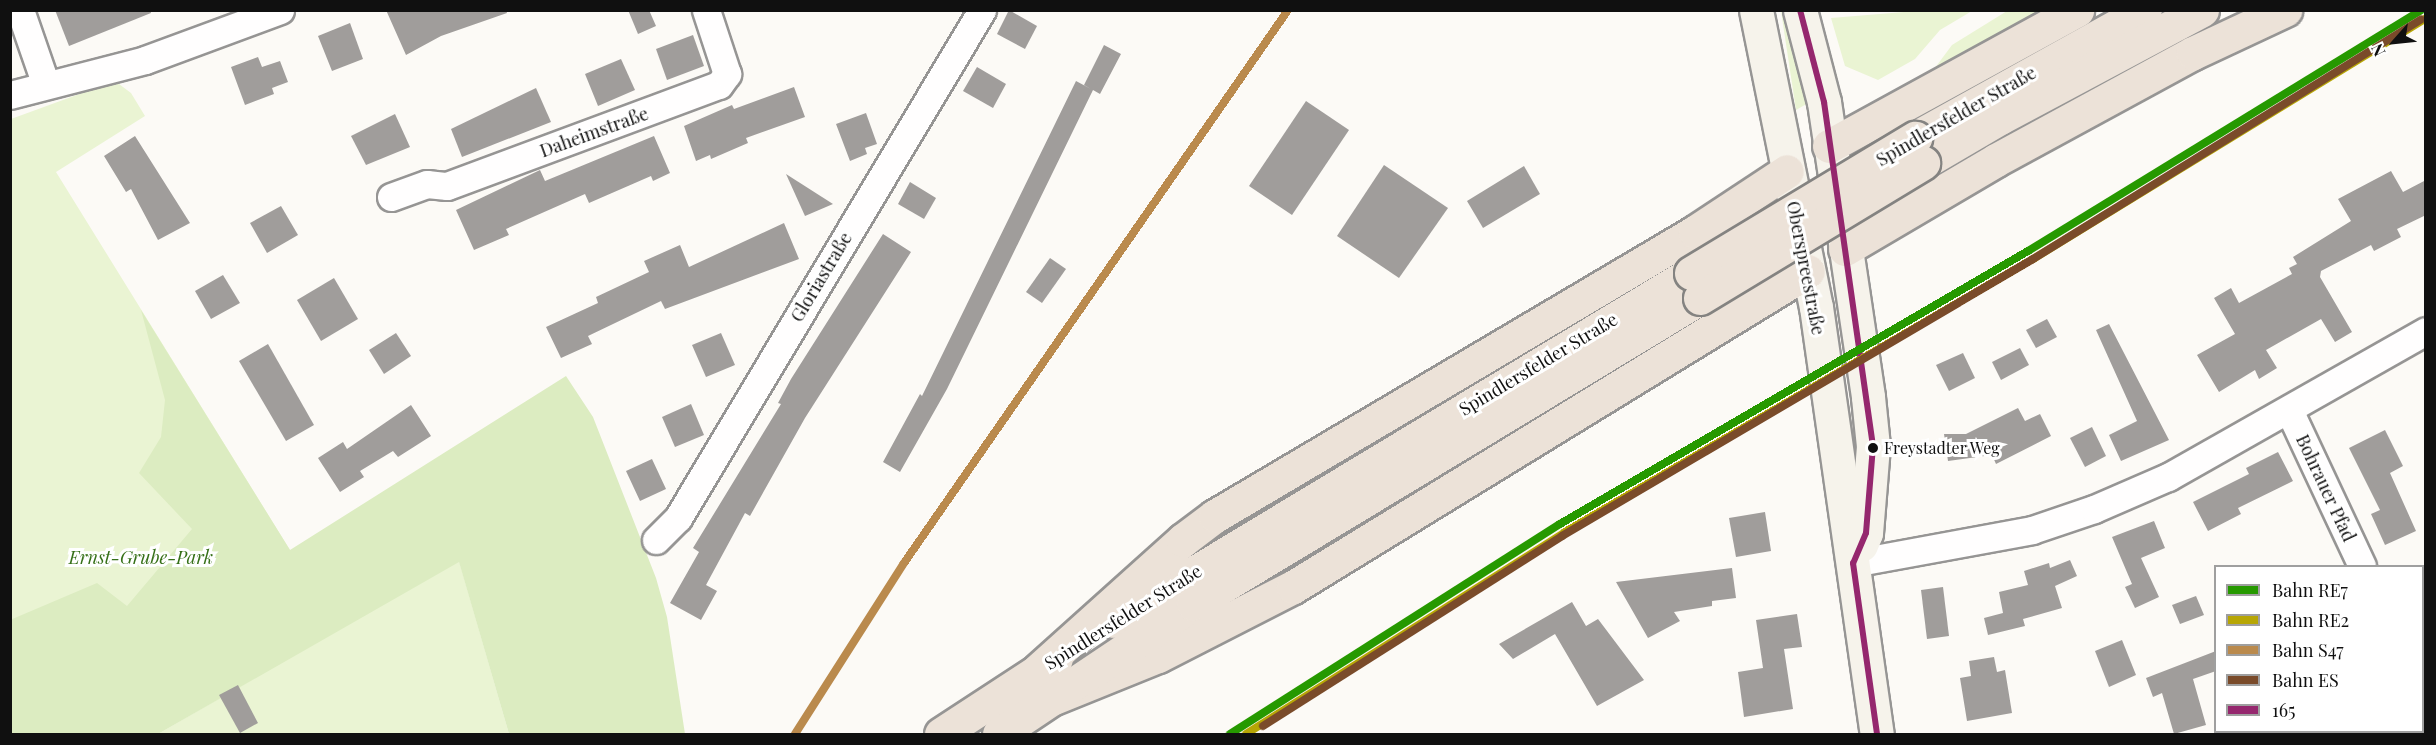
<!DOCTYPE html>
<meta charset="utf-8">
<style>
body{margin:0}
#map{position:relative;width:2436px;height:745px;overflow:hidden;background:#fcfaf6;font-family:"Playfair Display",serif}
div>[style]{position:absolute}
[style*='--x']{left:calc(var(--x)*1px);top:calc(var(--y)*1px);width:calc(var(--w)*1px);rotate:calc(var(--a)*1deg)}
.green>*{inset:0;background:#eaf4d3}
.forest>*{inset:0;background:#dcecc1}
.building>*{inset:0;background:#a09d9b}
.roads{filter:drop-shadow(2px 0 #969594) drop-shadow(-2px 0 #969594) drop-shadow(0 2px #969594) drop-shadow(0 -2px #969594)}
.minor>*{height:27px;margin:-13.5px;padding:0 13.5px;transform-origin:13.5px;border-radius:13.5px;background:#fffefe}
.secondary>*{height:33px;margin:-16.5px;padding:0 16.5px;transform-origin:16.5px;border-radius:16.5px;background:#f6f3eb}
.trunk>*{height:33px;margin:-16.5px;padding:0 16.5px;transform-origin:16.5px;border-radius:16.5px;background:#ece2d8}
.bridges{filter:drop-shadow(2px 0 #848381) drop-shadow(-2px 0 #848381) drop-shadow(0 2px #848381) drop-shadow(0 -2px #848381)}
.trunk-bridge>*{height:33px;margin:-16.5px;padding:0 16.5px;transform-origin:16.5px;border-radius:16.5px;background:#ece2d8}
.bus-1>*{height:6px;margin:-3px;padding:0 3px;transform-origin:3px;border-radius:3px;background:#95276e}
.rail-1>*{height:8px;margin:-4px;padding:0 4px;transform-origin:4px;border-radius:4px;background:#269900}
.rail-2>*{height:8px;margin:-4px;padding:0 4px;transform-origin:4px;border-radius:4px;background:#b7a605}
.rail-3>*{height:8px;margin:-4px;padding:0 4px;transform-origin:4px;border-radius:4px;background:#ba8a4d}
.rail-4>*{height:8px;margin:-4px;padding:0 4px;transform-origin:4px;border-radius:4px;background:#7a4b2a}
.dots>*{width:16px;height:16px;translate:-50% -50%;box-sizing:border-box;border:3px solid #fff;border-radius:50%}
span{translate:-50% -50%;white-space:nowrap;text-align:center;line-height:1.15;-webkit-text-stroke:6px #fff;paint-order:stroke}
.bus-label{font-size:16px;color:#101010}
.left{translate:0 -50%;text-align:left}
.street-label{font-size:18px;color:#101010}
.park-label{font-size:18px;color:#367018;font-style:italic}
.frame{position:absolute;inset:0;border:12px solid #101010;pointer-events:none}
.legend{position:absolute;left:2214px;top:565px;width:210px;height:168px;box-sizing:border-box;background:#fff;border:2px solid #9f9f9f;margin:0;padding:8px 10px;list-style:none;font-size:18px;color:#101010}
.legend li{display:flex;align-items:center;gap:12px;height:30px}
.legend b{width:30px;border:2px solid #9f9f9f}
.north{position:absolute;left:2364px;top:12px;width:60px;height:60px;-webkit-text-stroke:4px #fff;paint-order:stroke;rotate:243deg;font-size:16px;font-weight:700;line-height:24px;text-align:center;color:#101010}
.north::after{content:'';display:block;margin:auto;width:21px;height:27px;background:#101010;clip-path:polygon(50% 0,100% 100%,50% 72%,0 100%)}
</style>
<div id="map">
<div class="green">
<i style="clip-path:polygon(1781px 11px,1789px 11px,1810px 102px,1796px 110px)"></i>
<i style="clip-path:polygon(1916px 11px,1972px 11px,1940px 30px,1915px 59px,1878px 80px,1845px 66px,1831px 18px)"></i>
<i style="clip-path:polygon(2007px 11px,2047px 11px,1926px 80px,1952px 45px)"></i>
<i style="clip-path:polygon(119px 84px,131px 93px,145px 116px,56px 172px,290px 550px,11px 734px,11px 119px,104px 85px)"></i>
<i style="clip-path:polygon(459px 561px,509px 734px,158px 734px,403px 592px)"></i>
</div>
<div class="forest">
<i style="clip-path:polygon(141px 310px,290px 550px,566px 376px,593px 417px,656px 578px,667px 617px,685px 734px,509px 734px,459px 562px,158px 734px,11px 734px,10px 620px,97px 583px,127px 606px,192px 529px,139px 473px,161px 437px,165px 400px)"></i>
</div>
<div class="building">
<i style="clip-path:polygon(55px 10px,150px 10px,151px 13px,69px 46px)"></i>
<i style="clip-path:polygon(386px 10px,506px 10px,507px 13px,441px 36px,406px 55px)"></i>
<i style="clip-path:polygon(628px 10px,649px 10px,656px 26px,638px 34px)"></i>
<i style="clip-path:polygon(1009px 10px,1037px 26px,1025px 49px,997px 34px)"></i>
<i style="clip-path:polygon(350px 23px,363px 59px,332px 71px,318px 36px)"></i>
<i style="clip-path:polygon(693px 35px,704px 66px,667px 80px,656px 49px)"></i>
<i style="clip-path:polygon(1104px 45px,1121px 54px,1100px 94px,1093px 90px,947px 389px,900px 472px,883px 462px,920px 394px,922px 396px,1076px 81px,1091px 89px,1084px 85px)"></i>
<i style="clip-path:polygon(258px 57px,262px 67px,280px 61px,288px 82px,272px 88px,274px 94px,245px 105px,231px 67px)"></i>
<i style="clip-path:polygon(621px 59px,635px 90px,598px 106px,585px 74px)"></i>
<i style="clip-path:polygon(977px 67px,1006px 84px,993px 108px,963px 91px)"></i>
<i style="clip-path:polygon(794px 87px,805px 117px,746px 138px,748px 143px,711px 159px,710px 155px,696px 161px,684px 126px,732px 105px,734px 109px)"></i>
<i style="clip-path:polygon(536px 88px,551px 122px,462px 157px,451px 129px)"></i>
<i style="clip-path:polygon(1306px 101px,1349px 130px,1292px 215px,1249px 186px)"></i>
<i style="clip-path:polygon(866px 113px,877px 144px,865px 148px,867px 154px,850px 161px,836px 124px)"></i>
<i style="clip-path:polygon(395px 114px,410px 147px,366px 165px,351px 136px)"></i>
<i style="clip-path:polygon(135px 136px,190px 223px,158px 240px,131px 189px,126px 192px,104px 156px)"></i>
<i style="clip-path:polygon(654px 136px,670px 173px,653px 181px,651px 176px,589px 203px,585px 194px,506px 229px,509px 235px,474px 250px,456px 210px,540px 170px,545px 181px)"></i>
<i style="clip-path:polygon(1384px 165px,1448px 208px,1399px 278px,1337px 236px)"></i>
<i style="clip-path:polygon(1524px 166px,1540px 194px,1483px 228px,1467px 201px)"></i>
<i style="clip-path:polygon(2391px 171px,2403px 192px,2426px 180px,2426px 215px,2397px 229px,2401px 237px,2374px 251px,2371px 245px,2321px 271px,2320px 277px,2352px 332px,2335px 342px,2321px 319px,2266px 350px,2277px 368px,2259px 379px,2255px 370px,2219px 392px,2197px 355px,2235px 334px,2214px 298px,2231px 288px,2239px 303px,2292px 274px,2289px 268px,2297px 264px,2293px 257px,2351px 221px,2338px 199px)"></i>
<i style="clip-path:polygon(786px 174px,833px 204px,805px 216px)"></i>
<i style="clip-path:polygon(910px 182px,936px 198px,924px 219px,898px 204px)"></i>
<i style="clip-path:polygon(281px 206px,298px 235px,267px 253px,250px 223px)"></i>
<i style="clip-path:polygon(784px 223px,799px 259px,665px 309px,661px 301px,588px 336px,592px 344px,561px 358px,546px 327px,598px 303px,596px 297px,649px 272px,644px 261px,680px 245px,689px 267px)"></i>
<i style="clip-path:polygon(883px 234px,911px 252px,805px 418px,750px 516px,745px 513px,706px 585px,717px 591px,701px 620px,670px 603px,699px 552px,693px 548px,781px 404px,778px 403px,791px 379px)"></i>
<i style="clip-path:polygon(1050px 258px,1066px 269px,1042px 303px,1026px 292px)"></i>
<i style="clip-path:polygon(223px 275px,240px 303px,211px 319px,195px 291px)"></i>
<i style="clip-path:polygon(334px 278px,358px 319px,321px 341px,297px 300px)"></i>
<i style="clip-path:polygon(2047px 319px,2057px 337px,2036px 348px,2026px 330px)"></i>
<i style="clip-path:polygon(2109px 324px,2169px 440px,2121px 461px,2109px 435px,2137px 421px,2096px 330px)"></i>
<i style="clip-path:polygon(396px 333px,411px 356px,384px 374px,369px 350px)"></i>
<i style="clip-path:polygon(721px 333px,735px 365px,706px 377px,692px 345px)"></i>
<i style="clip-path:polygon(268px 344px,314px 425px,286px 441px,239px 361px)"></i>
<i style="clip-path:polygon(2020px 348px,2029px 365px,2001px 380px,1992px 362px)"></i>
<i style="clip-path:polygon(1963px 353px,1975px 378px,1949px 391px,1936px 365px)"></i>
<i style="clip-path:polygon(691px 404px,704px 435px,675px 447px,662px 417px)"></i>
<i style="clip-path:polygon(411px 405px,431px 436px,398px 457px,393px 451px,360px 471px,364px 477px,340px 492px,318px 458px,343px 442px,347px 449px)"></i>
<i style="clip-path:polygon(2018px 408px,2025px 421px,2040px 414px,2051px 436px,1996px 464px,1992px 455px,1948px 461px,1944px 434px,1966px 434px)"></i>
<i style="clip-path:polygon(2092px 427px,2106px 456px,2085px 467px,2070px 438px)"></i>
<i style="clip-path:polygon(2385px 430px,2403px 466px,2390px 473px,2416px 531px,2385px 545px,2371px 514px,2380px 510px,2349px 448px)"></i>
<i style="clip-path:polygon(2278px 452px,2293px 481px,2238px 508px,2241px 514px,2208px 531px,2193px 502px,2249px 474px,2246px 468px)"></i>
<i style="clip-path:polygon(652px 459px,666px 489px,640px 501px,626px 471px)"></i>
<i style="clip-path:polygon(1765px 512px,1771px 551px,1736px 557px,1729px 518px)"></i>
<i style="clip-path:polygon(2154px 521px,2165px 548px,2141px 558px,2159px 597px,2135px 608px,2125px 587px,2132px 584px,2112px 537px)"></i>
<i style="clip-path:polygon(2070px 560px,2077px 576px,2055px 586px,2062px 608px,2023px 619px,2025px 626px,1988px 635px,1984px 618px,2003px 613px,1999px 592px,2028px 585px,2024px 571px,2049px 563px,2050px 568px)"></i>
<i style="clip-path:polygon(1732px 568px,1736px 598px,1712px 601px,1712px 606px,1674px 612px,1680px 621px,1648px 638px,1616px 582px)"></i>
<i style="clip-path:polygon(1943px 587px,1949px 636px,1927px 639px,1921px 590px)"></i>
<i style="clip-path:polygon(2196px 596px,2204px 615px,2180px 624px,2172px 605px)"></i>
<i style="clip-path:polygon(1572px 602px,1586px 626px,1598px 619px,1644px 680px,1597px 706px,1555px 634px,1513px 659px,1499px 644px)"></i>
<i style="clip-path:polygon(1797px 614px,1802px 647px,1784px 649px,1793px 709px,1744px 717px,1738px 672px,1763px 668px,1756px 620px)"></i>
<i style="clip-path:polygon(2122px 640px,2136px 675px,2109px 687px,2095px 651px)"></i>
<i style="clip-path:polygon(2216px 651px,2216px 671px,2193px 679px,2206px 725px,2174px 734px,2162px 693px,2153px 697px,2146px 678px)"></i>
<i style="clip-path:polygon(1994px 657px,1997px 672px,2005px 670px,2012px 713px,1967px 721px,1960px 678px,1971px 676px,1969px 661px)"></i>
<i style="clip-path:polygon(238px 685px,258px 723px,240px 733px,219px 695px)"></i>
</div>
<div class="roads">
<div class="minor">
<i style="--x:20;--y:10;--w:79;--a:70.9"></i>
<i style="--x:10;--y:95;--w:139;--a:-14.5"></i>
<i style="--x:145;--y:60;--w:144;--a:-20.3"></i>
<i style="--x:391;--y:197;--w:38;--a:-20"></i>
<i style="--x:427;--y:184;--w:20;--a:6"></i>
<i style="--x:447;--y:186;--w:290;--a:-20.4"></i>
<i style="--x:719;--y:85;--w:14;--a:-54"></i>
<i style="--x:727;--y:74;--w:67;--a:-108.2"></i>
<i style="--x:2289;--y:410;--w:172;--a:64.9"></i>
<i style="--x:656;--y:540;--w:31;--a:-45"></i>
<i style="--x:678;--y:518;--w:592;--a:-59.1"></i>
<i style="--x:1853;--y:563;--w:182;--a:-10.4"></i>
<i style="--x:2032;--y:530;--w:65;--a:-18.7"></i>
<i style="--x:2094;--y:509;--w:81;--a:-23.4"></i>
<i style="--x:2168;--y:477;--w:296;--a:-29.5"></i>
<i style="--x:2413;--y:732;--w:2;--a:63"></i>
</div>
<div class="secondary">
<i style="--x:1756;--y:10;--w:303;--a:78.6"></i>
<i style="--x:1816;--y:307;--w:431;--a:81.9"></i>
<i style="--x:1800;--y:10;--w:95;--a:75.4"></i>
<i style="--x:1824;--y:102;--w:298;--a:81.5"></i>
<i style="--x:1868;--y:397;--w:49;--a:84.2"></i>
<i style="--x:1873;--y:446;--w:87;--a:94.6"></i>
<i style="--x:1866;--y:533;--w:13;--a:113"></i>
</div>
<div class="trunk">
<i style="--x:1915;--y:138;--w:263;--a:-29.1"></i>
<i style="--x:1829;--y:146;--w:283;--a:-28.7"></i>
<i style="--x:1923;--y:163;--w:89;--a:-30.3"></i>
<i style="--x:2000;--y:118;--w:229;--a:-28.1"></i>
<i style="--x:1845;--y:249;--w:175;--a:-30.5"></i>
<i style="--x:1996;--y:160;--w:224;--a:-28.5"></i>
<i style="--x:2193;--y:53;--w:102;--a:-25.1"></i>
<i style="--x:1114;--y:621;--w:674;--a:-31.1"></i>
<i style="--x:1038;--y:670;--w:195;--a:-41.9"></i>
<i style="--x:1183;--y:540;--w:40;--a:-37"></i>
<i style="--x:1215;--y:516;--w:558;--a:-30.61"></i>
<i style="--x:1695;--y:232;--w:110;--a:-33.5"></i>
<i style="--x:1054;--y:698;--w:112;--a:-22"></i>
<i style="--x:1158;--y:656;--w:152;--a:-27.1"></i>
<i style="--x:1293;--y:587;--w:604;--a:-31.53"></i>
<i style="--x:941;--y:734;--w:137;--a:-33.1"></i>
<i style="--x:999;--y:734;--w:234;--a:-33.8"></i>
<i style="--x:1193;--y:604;--w:592;--a:-31.11"></i>
</div>
</div>
<div class="bridges">
<div class="trunk-bridge">
<i style="--x:1691;--y:273;--w:262;--a:-31.1"></i>
<i style="--x:1700;--y:298;--w:261;--a:-31.2"></i>
</div>
</div>
<div class="bus-1">
<i style="--x:1800;--y:10;--w:95;--a:75.4"></i>
<i style="--x:1824;--y:102;--w:347;--a:81.9"></i>
<i style="--x:1873;--y:446;--w:87;--a:94.6"></i>
<i style="--x:1866;--y:533;--w:33;--a:113"></i>
<i style="--x:1853;--y:563;--w:173;--a:82"></i>
</div>
<div class="rail-1">
<i style="--x:1230;--y:734;--w:391;--a:-32.5"></i>
<i style="--x:1560;--y:524;--w:542;--a:-30.26"></i>
<i style="--x:2028;--y:251;--w:461;--a:-31.5"></i>
</div>
<div class="rail-2">
<i style="--x:1246;--y:734;--w:378;--a:-32.3"></i>
<i style="--x:1565;--y:532;--w:542;--a:-30.26"></i>
<i style="--x:2033;--y:259;--w:461;--a:-31.5"></i>
</div>
<div class="rail-3">
<i style="--x:795;--y:734;--w:203;--a:-57.5"></i>
<i style="--x:904;--y:563;--w:673;--a:-55.22"></i>
</div>
<div class="rail-4">
<i style="--x:1263;--y:726;--w:354;--a:-32.4"></i>
<i style="--x:1562;--y:536;--w:546;--a:-30.46"></i>
<i style="--x:2033;--y:259;--w:456;--a:-31.7"></i>
</div>
<div class="dots">
<i style="left:1873px;top:448px;background:#101010"></i>
</div>
<div class="bus-label">
<span class="left" style="left:1884px;top:448px">Freystadter Weg</span>
</div>
<div class="street-label">
<span style="left:1956px;top:116px;rotate:-30deg">Spindlersfelder Straße</span>
<span style="left:594px;top:132px;rotate:-20deg">Daheimstraße</span>
<span style="left:1806px;top:268px;rotate:79deg">Oberspreestraße</span>
<span style="left:821px;top:277px;rotate:-59deg">Gloriastraße</span>
<span style="left:1538px;top:364px;rotate:-31deg">Spindlersfelder Straße</span>
<span style="left:2326px;top:488px;rotate:65deg">Bohrauer Pfad</span>
<span style="left:1123px;top:617px;rotate:-32deg">Spindlersfelder Straße</span>
</div>
<div class="park-label">
<span style="left:141px;top:557px">Ernst-Grube-Park</span>
</div>
<div class="frame"></div>
<ul class="legend">
<li><b style="height:8px;background:#269900"></b>Bahn RE7</li>
<li><b style="height:8px;background:#b7a605"></b>Bahn RE2</li>
<li><b style="height:8px;background:#ba8a4d"></b>Bahn S47</li>
<li><b style="height:8px;background:#7a4b2a"></b>Bahn ES</li>
<li><b style="height:8px;background:#95276e"></b>165</li>
</ul>
<div class="north">N</div>
</div>
